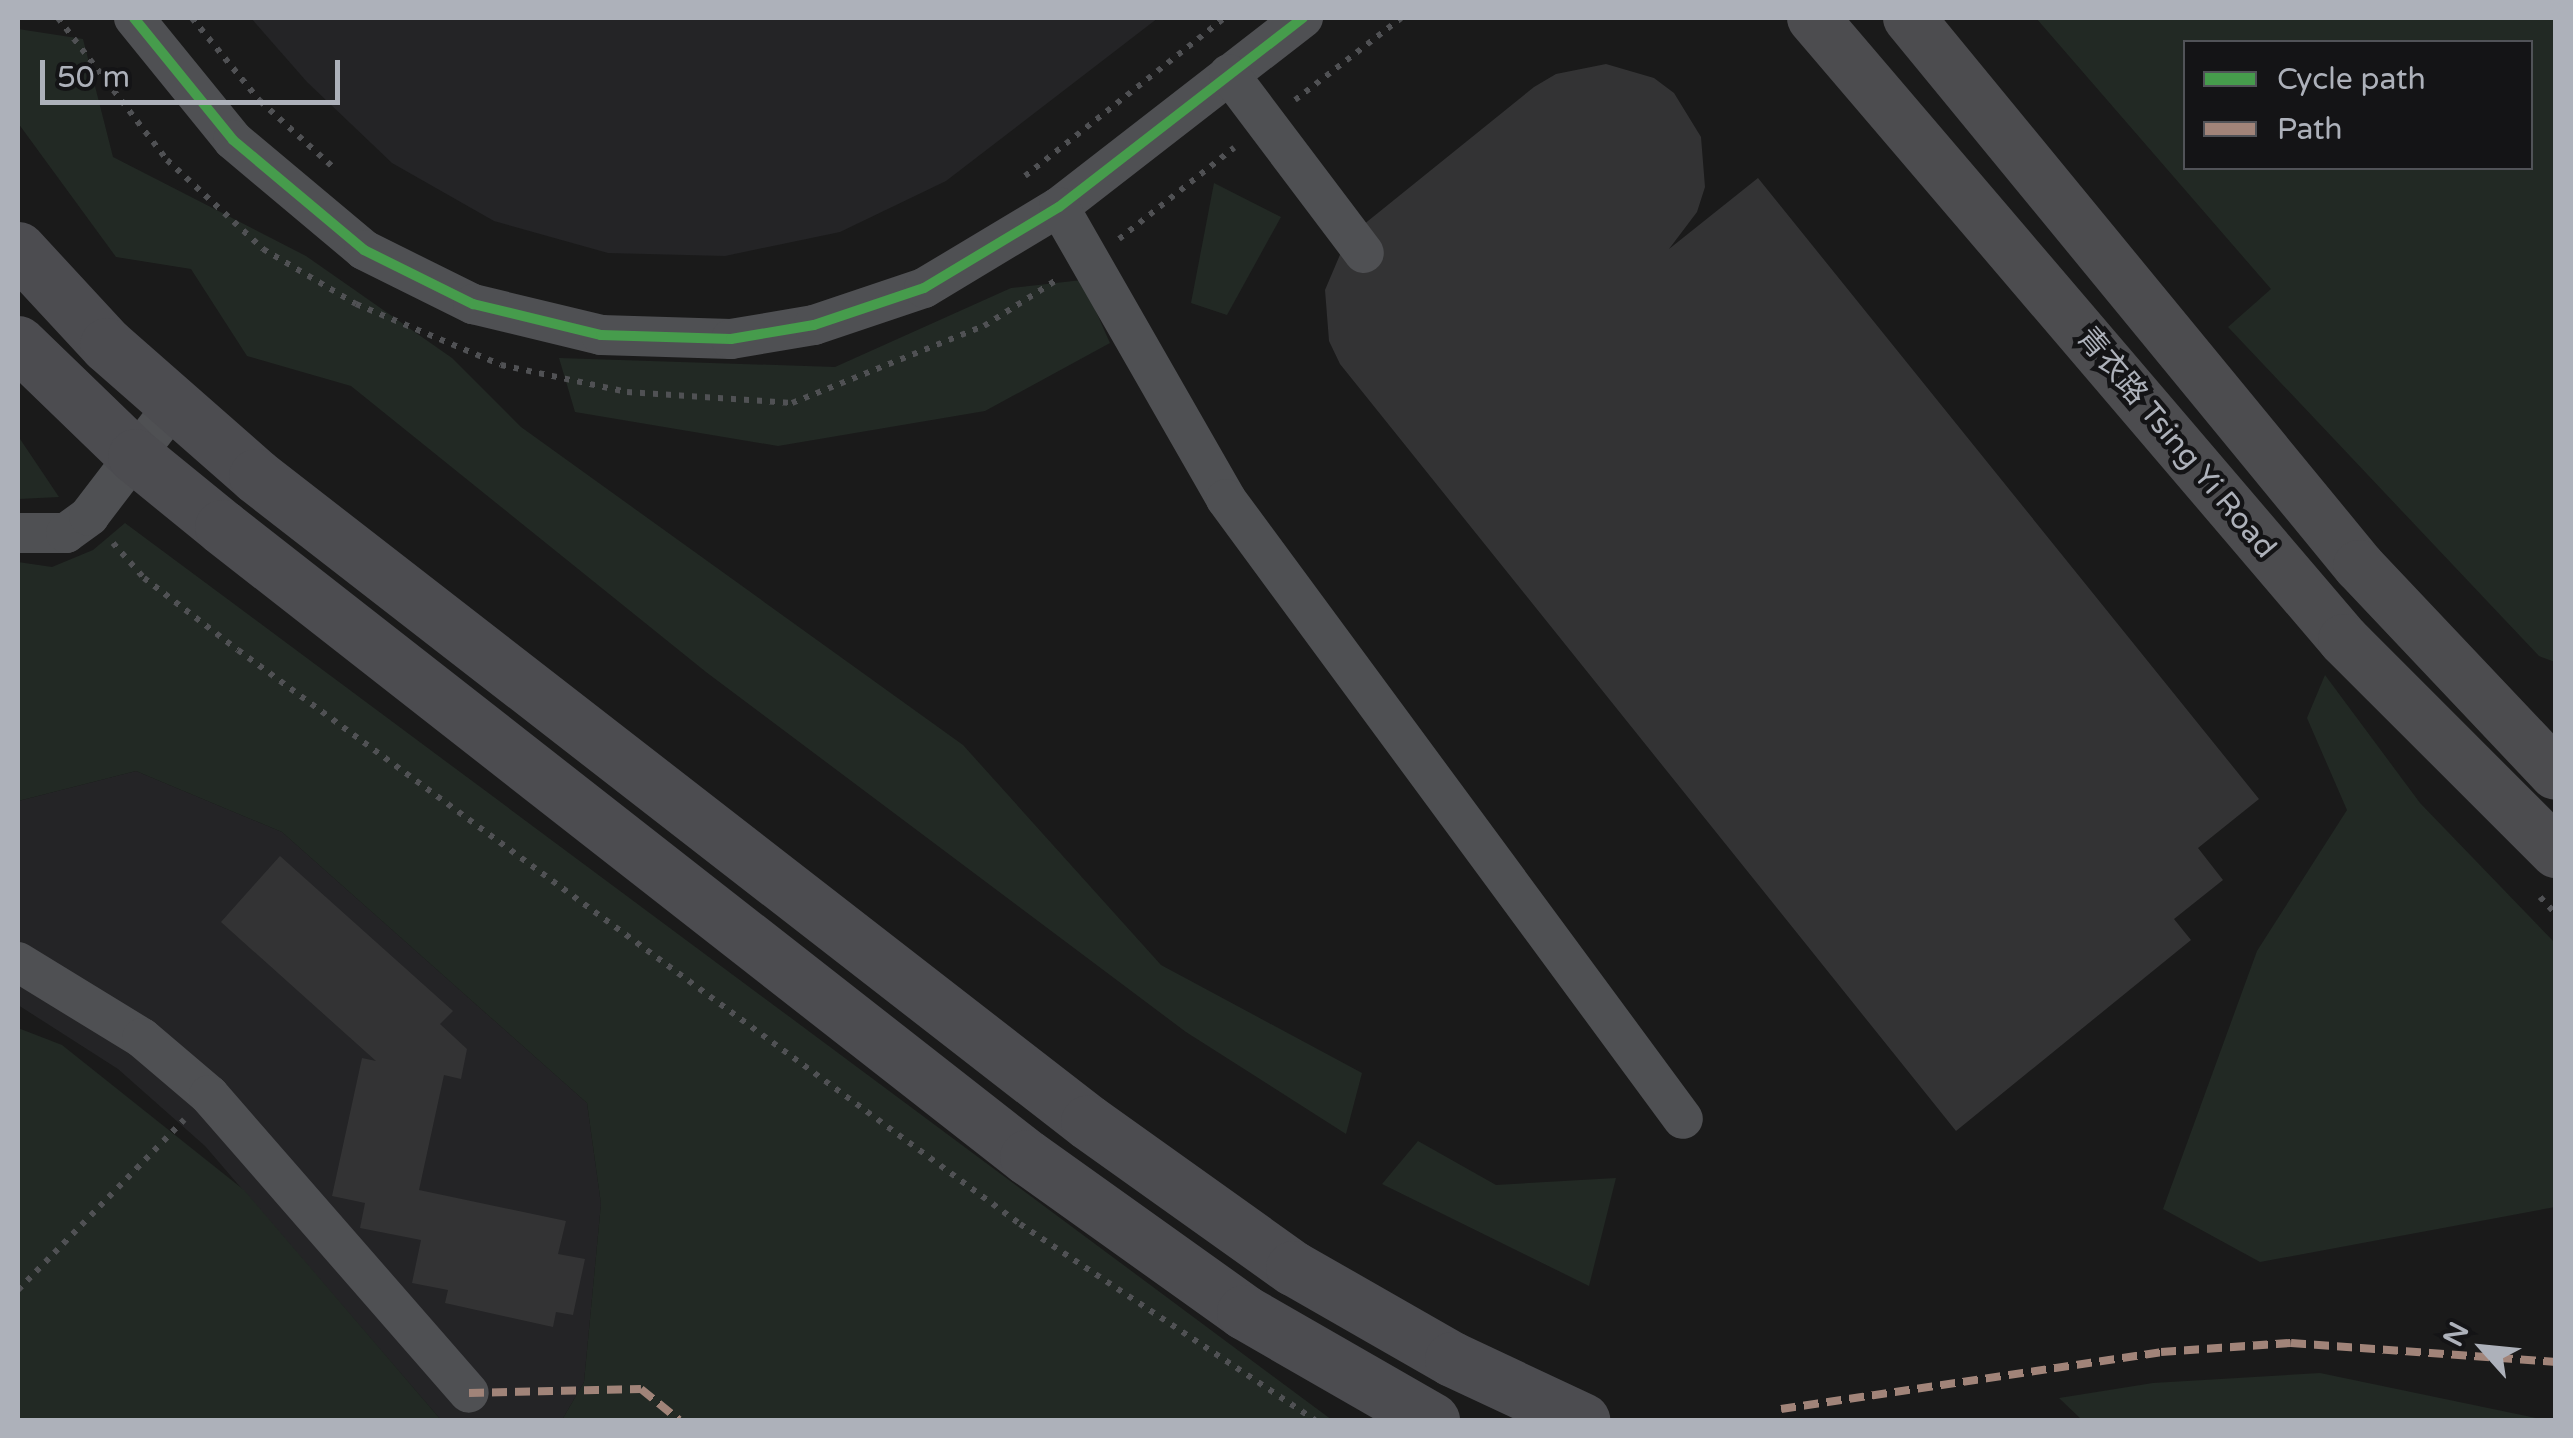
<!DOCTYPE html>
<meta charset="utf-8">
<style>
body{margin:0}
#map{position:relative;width:2573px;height:1438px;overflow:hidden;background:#1a1a1a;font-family:"Varela Round","Noto Sans TC",sans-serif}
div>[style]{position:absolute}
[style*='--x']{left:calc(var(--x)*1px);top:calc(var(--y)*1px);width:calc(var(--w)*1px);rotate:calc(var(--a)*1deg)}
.built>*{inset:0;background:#242426}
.green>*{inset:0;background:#222924}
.building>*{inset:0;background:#333334}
.path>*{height:6px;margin-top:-3px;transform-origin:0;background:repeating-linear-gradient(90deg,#505154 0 5px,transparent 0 13px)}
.minor>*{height:40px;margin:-20px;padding:0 20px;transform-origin:20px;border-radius:20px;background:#4f5053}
.major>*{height:52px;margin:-26px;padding:0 26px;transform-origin:26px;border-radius:26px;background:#4c4c4f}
.highway>*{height:55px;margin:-27.5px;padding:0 27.5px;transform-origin:27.5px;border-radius:27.5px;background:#4c4c50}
.quiet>*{height:8px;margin-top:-4px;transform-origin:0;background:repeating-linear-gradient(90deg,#a18479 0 15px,transparent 0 23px)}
.cycleway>*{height:10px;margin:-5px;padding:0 5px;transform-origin:5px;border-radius:5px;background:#469c4c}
span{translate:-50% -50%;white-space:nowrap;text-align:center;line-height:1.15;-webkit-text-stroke:9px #141416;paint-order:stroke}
.street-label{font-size:30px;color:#adb1ba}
.frame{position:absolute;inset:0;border:20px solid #adb1ba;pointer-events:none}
.legend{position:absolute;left:2183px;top:40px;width:350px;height:130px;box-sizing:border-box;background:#141416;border:2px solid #515358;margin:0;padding:12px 18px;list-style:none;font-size:30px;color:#adb1ba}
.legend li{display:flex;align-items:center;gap:20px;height:50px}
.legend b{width:50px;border:2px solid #515358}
.north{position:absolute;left:2433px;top:1298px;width:100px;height:100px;-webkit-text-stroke:8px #141416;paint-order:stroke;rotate:297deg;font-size:28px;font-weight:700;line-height:40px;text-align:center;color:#adb1ba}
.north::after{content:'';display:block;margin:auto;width:35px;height:45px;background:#adb1ba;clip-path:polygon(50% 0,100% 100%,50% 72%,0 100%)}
.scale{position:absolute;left:40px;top:60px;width:300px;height:45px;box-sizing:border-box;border:5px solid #adb1ba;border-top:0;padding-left:12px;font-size:30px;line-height:35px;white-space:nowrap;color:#adb1ba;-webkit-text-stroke:8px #141416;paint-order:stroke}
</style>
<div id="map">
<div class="built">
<i style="clip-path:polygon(251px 18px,1158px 18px,946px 181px,840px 232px,725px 256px,608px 253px,494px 221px,392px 163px,307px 82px)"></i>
<i style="clip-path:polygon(136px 771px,282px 832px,587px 1103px,601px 1204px,584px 1382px,562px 1420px,441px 1420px,205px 1146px,118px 1069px,18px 1005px,18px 801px)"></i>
</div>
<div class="green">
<i style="clip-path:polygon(evenodd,2036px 18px,2555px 18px,2555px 662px,2539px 656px,2228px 327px,2271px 289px,2036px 18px,2186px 42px,2530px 42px,2530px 168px,2186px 168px,2186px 42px)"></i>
<i style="clip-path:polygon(18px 29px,83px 39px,113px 157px,306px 256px,452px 358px,521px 427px,963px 745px,1161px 965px,1362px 1073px,1346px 1134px,1186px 1032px,706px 672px,351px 386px,247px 356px,191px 269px,116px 257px,18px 123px)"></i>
<i style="clip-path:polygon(1214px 183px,1281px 217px,1227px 315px,1191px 303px)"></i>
<i style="clip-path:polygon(1082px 280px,1110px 343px,985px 411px,778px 446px,575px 412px,559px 358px,835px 367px,1011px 288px)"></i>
<i style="clip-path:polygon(18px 436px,59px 497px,18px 499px)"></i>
<i style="clip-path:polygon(125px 523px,1332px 1420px,562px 1420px,584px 1382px,601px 1204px,587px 1103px,282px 832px,136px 771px,18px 801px,18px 562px,52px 567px,93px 550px)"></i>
<i style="clip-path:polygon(2325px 675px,2420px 803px,2555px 943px,2555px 1207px,2260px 1262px,2163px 1209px,2257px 951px,2347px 810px,2307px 718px)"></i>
<i style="clip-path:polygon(18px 1028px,62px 1045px,244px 1190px,441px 1420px,18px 1420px)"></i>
<i style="clip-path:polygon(1418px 1141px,1496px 1185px,1616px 1178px,1589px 1286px,1382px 1184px)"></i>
<i style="clip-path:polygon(2320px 1373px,2545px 1420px,2082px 1420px,2059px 1398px,2153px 1383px)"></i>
</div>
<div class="building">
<i style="clip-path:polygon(1606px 64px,1654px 78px,1674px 93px,1701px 137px,1705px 187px,1697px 212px,1669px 249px,1758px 178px,2259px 799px,2198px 848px,2223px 880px,2174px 919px,2191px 940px,1956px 1131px,1340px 364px,1329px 341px,1325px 290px,1345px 243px,1363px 225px,1534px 87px,1556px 74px)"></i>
<i style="clip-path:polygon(280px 856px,453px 1011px,440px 1024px,467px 1049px,461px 1079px,444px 1075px,419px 1190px,566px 1221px,558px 1254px,585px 1259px,573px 1315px,556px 1312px,553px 1327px,445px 1303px,448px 1290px,412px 1283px,421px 1240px,360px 1228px,365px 1203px,332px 1196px,362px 1058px,376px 1061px,221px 922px)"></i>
</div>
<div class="path">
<i style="--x:58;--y:18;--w:179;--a:52.5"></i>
<i style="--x:167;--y:160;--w:131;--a:42.8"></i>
<i style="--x:263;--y:249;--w:108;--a:30.6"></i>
<i style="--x:356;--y:304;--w:157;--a:22.8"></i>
<i style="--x:501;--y:365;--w:129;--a:12.1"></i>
<i style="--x:627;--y:392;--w:165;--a:3.8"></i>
<i style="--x:792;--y:403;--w:207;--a:-21.9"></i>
<i style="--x:984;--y:326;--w:88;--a:-32.4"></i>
<i style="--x:192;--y:18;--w:107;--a:50.7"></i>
<i style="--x:260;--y:101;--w:101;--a:42.2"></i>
<i style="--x:1295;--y:100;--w:134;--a:-37.7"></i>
<i style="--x:1025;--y:176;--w:254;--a:-38.4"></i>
<i style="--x:1119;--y:239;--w:147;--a:-38.4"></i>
<i style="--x:113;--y:543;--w:47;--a:48.5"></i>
<i style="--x:144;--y:578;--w:118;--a:37.5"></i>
<i style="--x:238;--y:650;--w:970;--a:36.28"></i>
<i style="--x:1020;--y:1224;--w:354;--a:33.6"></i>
<i style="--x:2540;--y:897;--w:23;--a:47"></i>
<i style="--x:18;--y:1290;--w:238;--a:-45.7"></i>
</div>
<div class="minor">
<i style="--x:134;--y:18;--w:157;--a:50.9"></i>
<i style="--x:233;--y:140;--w:171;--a:40"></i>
<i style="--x:364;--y:250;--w:122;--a:26.4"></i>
<i style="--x:473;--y:304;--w:132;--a:13.6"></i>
<i style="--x:601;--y:335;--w:130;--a:1.8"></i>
<i style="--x:731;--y:339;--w:84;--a:-9.6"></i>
<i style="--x:814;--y:325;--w:116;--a:-18.6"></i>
<i style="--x:924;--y:288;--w:157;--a:-31"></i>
<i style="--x:1059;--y:207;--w:309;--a:-37.8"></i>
<i style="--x:1229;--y:74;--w:224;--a:53"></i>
<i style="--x:1059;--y:207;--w:336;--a:60.2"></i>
<i style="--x:1226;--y:499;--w:770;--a:53.61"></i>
<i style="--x:18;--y:533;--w:48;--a:0"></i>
<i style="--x:66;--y:533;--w:29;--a:-36"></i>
<i style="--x:89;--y:516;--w:138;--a:-52.6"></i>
<i style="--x:18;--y:962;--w:145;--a:31.5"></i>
<i style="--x:142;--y:1038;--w:88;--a:40.4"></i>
<i style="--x:209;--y:1095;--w:395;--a:48.9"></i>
</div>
<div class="major">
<i style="--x:1813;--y:18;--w:818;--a:49.51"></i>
<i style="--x:2344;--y:640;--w:300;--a:45"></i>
<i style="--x:1909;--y:18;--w:709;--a:50.61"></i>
<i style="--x:2359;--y:566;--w:286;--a:46.6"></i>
</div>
<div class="highway">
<i style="--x:18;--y:249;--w:131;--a:47.2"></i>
<i style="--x:107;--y:345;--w:198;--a:41.3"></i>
<i style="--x:256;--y:476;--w:1053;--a:37.83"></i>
<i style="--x:1088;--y:1122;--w:252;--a:35.5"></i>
<i style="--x:1293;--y:1268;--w:183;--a:29.8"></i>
<i style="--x:1452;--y:1359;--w:144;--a:25.1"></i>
<i style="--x:18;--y:343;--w:163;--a:44"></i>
<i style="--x:135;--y:456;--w:112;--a:39.2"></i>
<i style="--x:222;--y:527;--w:1022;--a:38.05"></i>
<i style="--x:1027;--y:1157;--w:267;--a:35.5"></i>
<i style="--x:1244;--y:1312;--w:217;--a:29.9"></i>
</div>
<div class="quiet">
<i style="--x:469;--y:1393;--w:172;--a:-1.3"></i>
<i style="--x:641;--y:1389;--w:49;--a:39.2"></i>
<i style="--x:1781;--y:1409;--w:384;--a:-8.5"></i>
<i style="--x:2161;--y:1352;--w:130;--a:-4"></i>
<i style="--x:2291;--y:1343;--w:266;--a:4.1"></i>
</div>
<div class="cycleway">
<i style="--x:134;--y:18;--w:157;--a:50.9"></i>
<i style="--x:233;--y:140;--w:171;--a:40"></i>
<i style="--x:364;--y:250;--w:122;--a:26.4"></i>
<i style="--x:473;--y:304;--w:132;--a:13.6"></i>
<i style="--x:601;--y:335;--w:130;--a:1.8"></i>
<i style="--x:731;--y:339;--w:84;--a:-9.6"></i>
<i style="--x:814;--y:325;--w:116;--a:-18.6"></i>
<i style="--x:924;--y:288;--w:157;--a:-31"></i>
<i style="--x:1059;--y:207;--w:309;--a:-37.8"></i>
</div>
<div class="street-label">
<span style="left:2176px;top:443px;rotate:50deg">青衣路 Tsing Yi Road</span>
</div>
<div class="frame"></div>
<ul class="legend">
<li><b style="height:12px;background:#469c4c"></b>Cycle path</li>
<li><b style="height:12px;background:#a18479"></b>Path</li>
</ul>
<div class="north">N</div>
<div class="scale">50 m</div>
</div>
